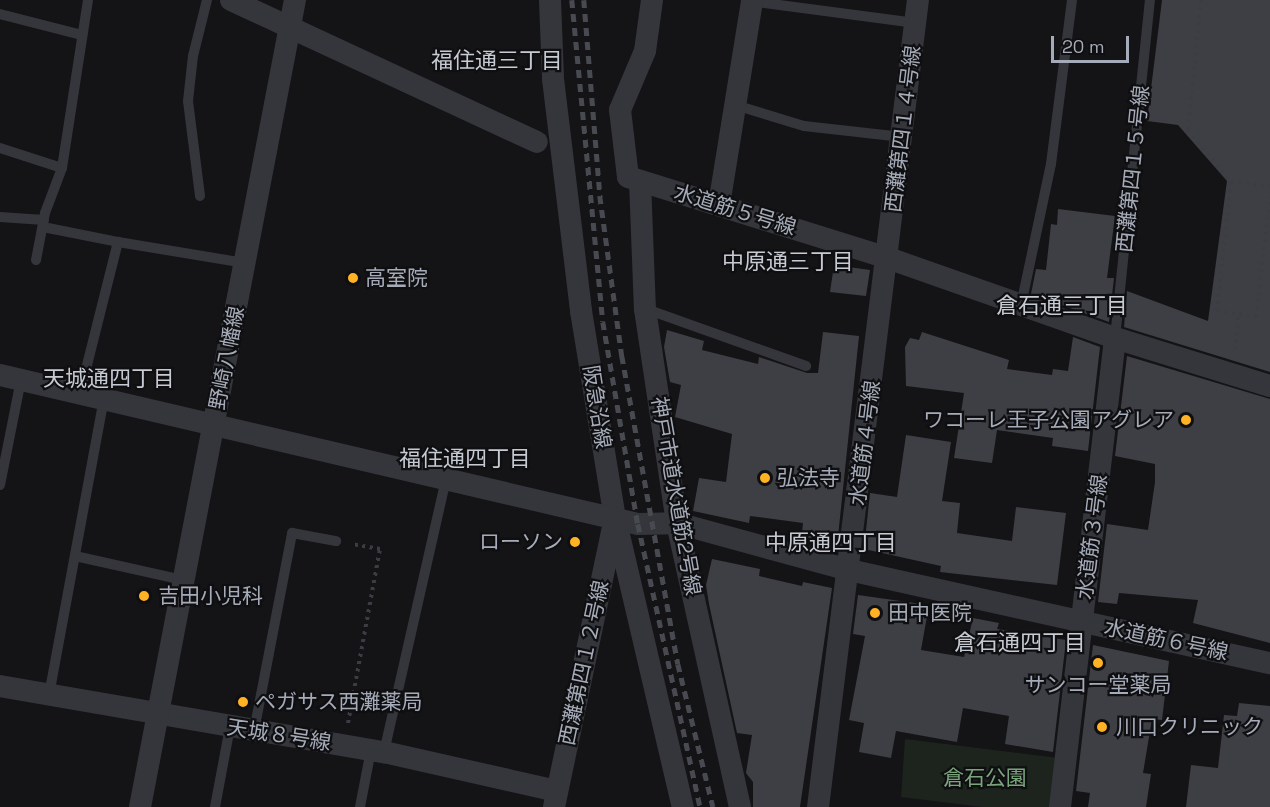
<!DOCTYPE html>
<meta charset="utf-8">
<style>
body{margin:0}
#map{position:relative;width:1270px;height:807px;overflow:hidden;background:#141416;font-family:"Space Grotesk","Noto Sans JP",sans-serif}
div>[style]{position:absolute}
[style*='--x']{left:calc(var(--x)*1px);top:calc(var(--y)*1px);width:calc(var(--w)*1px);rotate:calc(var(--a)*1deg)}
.green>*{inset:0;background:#1c241d}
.building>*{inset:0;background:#3e3f44}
.path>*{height:4px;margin-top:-2px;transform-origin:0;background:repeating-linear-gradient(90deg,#3b3d43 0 3px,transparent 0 7.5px)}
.service>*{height:10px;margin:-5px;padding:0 5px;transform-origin:5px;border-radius:5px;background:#35363c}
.minor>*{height:22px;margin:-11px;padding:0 11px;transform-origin:11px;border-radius:11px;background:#35363c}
.rail>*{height:4.5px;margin-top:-2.25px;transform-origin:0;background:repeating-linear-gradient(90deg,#484a51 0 8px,transparent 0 14px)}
.dots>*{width:16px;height:16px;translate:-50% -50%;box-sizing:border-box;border:3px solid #0f0f11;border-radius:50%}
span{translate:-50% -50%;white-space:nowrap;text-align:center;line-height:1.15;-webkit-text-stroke:4.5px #0f0f11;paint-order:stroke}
.street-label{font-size:21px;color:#a5abb8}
.poi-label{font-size:21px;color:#a5abb8}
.left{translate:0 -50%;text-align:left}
.right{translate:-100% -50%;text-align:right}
.park-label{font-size:21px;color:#7aa47c}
.neighbourhood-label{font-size:22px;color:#c6cad3}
.scale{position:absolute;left:1051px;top:36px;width:78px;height:27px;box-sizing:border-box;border:3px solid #a5abb8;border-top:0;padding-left:8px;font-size:18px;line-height:21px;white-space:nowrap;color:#a5abb8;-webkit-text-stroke:4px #0f0f11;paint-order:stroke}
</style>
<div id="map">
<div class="green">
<i style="clip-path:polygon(905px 739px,1059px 758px,1053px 807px,982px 807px,901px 797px)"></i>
</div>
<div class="building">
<i style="clip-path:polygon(1162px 0,1270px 0,1270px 372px,1124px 327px,1127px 291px,1208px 321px,1227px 181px,1178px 125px,1147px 121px)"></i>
<i style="clip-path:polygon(1058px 209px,1115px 216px,1107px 278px,1114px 278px,1109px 322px,1031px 294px,1036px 269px,1046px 270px,1051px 224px,1057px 225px)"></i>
<i style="clip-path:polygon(834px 265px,870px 270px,866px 296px,830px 292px)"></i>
<i style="clip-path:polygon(667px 330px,704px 341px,702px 350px,758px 364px,759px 357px,807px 373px,818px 373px,823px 332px,859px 336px,837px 546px,801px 542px,803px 523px,750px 516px,749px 523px,693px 511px,699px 478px,726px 482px,732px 434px,675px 417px,681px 385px,670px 382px,664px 347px)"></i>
<i style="clip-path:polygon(922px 332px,1009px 360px,1007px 369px,1052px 375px,1053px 369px,1068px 371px,1073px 337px,1100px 347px,1088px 451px,1052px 446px,1053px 438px,997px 430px,992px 463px,954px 458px,964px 393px,906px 386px,905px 347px,910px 338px,919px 340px)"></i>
<i style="clip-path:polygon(1127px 356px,1270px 399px,1270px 643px,1193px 623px,1198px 600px,1119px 593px,1117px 604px,1098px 602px,1107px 524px,1148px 530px,1155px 482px,1155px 464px,1115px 456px)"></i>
<i style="clip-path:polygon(906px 435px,951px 442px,942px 501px,960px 503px,957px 533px,1012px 541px,1016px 507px,1066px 513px,1057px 585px,940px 572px,941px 566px,864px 549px,870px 493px,897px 497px)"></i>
<i style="clip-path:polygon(712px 559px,760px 569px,759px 576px,802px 586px,803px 582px,832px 588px,800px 807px,753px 807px,753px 782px,746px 773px,752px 735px,737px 733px,709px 604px,706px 585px)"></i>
<i style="clip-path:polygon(858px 595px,929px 605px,921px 650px,964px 657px,973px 618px,999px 623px,997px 629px,1066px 640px,1053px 752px,1005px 744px,1009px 716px,963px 708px,957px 742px,896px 731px,891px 758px,859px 752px,864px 723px,849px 720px,865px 636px,853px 634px)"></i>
<i style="clip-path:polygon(1093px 645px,1169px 661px,1162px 720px,1152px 719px,1143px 773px,1151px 774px,1146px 807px,1088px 807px,1090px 793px,1076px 791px)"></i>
<i style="clip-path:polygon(1239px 703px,1270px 706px,1270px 807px,1186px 807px,1191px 765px,1218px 768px,1224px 715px,1237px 716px)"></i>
</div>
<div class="path">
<i style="--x:1201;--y:0;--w:131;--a:95.7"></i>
<i style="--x:1188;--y:130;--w:67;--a:50.4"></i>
<i style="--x:1231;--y:182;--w:39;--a:6"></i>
<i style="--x:1231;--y:182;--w:130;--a:96.2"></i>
<i style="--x:1217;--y:311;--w:22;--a:8"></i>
<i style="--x:1235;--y:350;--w:36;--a:-84"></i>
<i style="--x:1239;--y:314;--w:17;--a:10"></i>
<i style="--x:1256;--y:317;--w:121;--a:-83.3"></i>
<i style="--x:348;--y:723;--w:177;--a:-79.6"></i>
<i style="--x:380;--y:549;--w:28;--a:-170"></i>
</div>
<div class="service">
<i style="--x:749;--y:1;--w:168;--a:7.5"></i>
<i style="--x:0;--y:14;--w:85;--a:14.4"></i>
<i style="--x:735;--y:105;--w:72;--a:16.9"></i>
<i style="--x:804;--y:126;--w:99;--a:6.4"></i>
<i style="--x:0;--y:148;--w:65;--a:17.9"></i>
<i style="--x:200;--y:196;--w:96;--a:-97.2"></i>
<i style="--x:188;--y:101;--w:45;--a:-83.7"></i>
<i style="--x:193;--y:56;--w:58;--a:-76"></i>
<i style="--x:0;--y:217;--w:44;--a:3.9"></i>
<i style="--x:43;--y:227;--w:76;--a:11.3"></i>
<i style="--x:36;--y:260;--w:48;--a:-79.2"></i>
<i style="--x:45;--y:213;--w:48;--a:-69.3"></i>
<i style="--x:62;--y:168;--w:170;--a:-81.2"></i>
<i style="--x:1021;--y:305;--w:144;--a:-78"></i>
<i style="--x:1051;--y:164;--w:165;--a:-82.7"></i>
<i style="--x:646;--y:309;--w:170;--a:19.6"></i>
<i style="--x:1115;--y:338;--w:340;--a:-84.1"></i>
<i style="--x:80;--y:393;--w:156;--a:-75.9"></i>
<i style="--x:118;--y:242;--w:129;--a:9.4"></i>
<i style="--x:0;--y:485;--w:107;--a:-78.7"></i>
<i style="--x:75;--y:556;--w:111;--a:12.5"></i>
<i style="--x:49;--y:695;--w:301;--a:-79.5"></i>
<i style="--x:254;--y:731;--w:202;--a:-79.1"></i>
<i style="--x:292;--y:533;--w:45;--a:10.3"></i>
<i style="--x:384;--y:752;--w:281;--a:-77.2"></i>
<i style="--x:215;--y:807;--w:81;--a:-79.4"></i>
<i style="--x:360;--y:807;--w:58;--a:-79.1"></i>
</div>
<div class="minor">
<i style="--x:231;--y:0;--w:337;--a:24.9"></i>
<i style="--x:550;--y:0;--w:79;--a:87.8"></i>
<i style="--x:553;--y:79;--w:234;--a:83.1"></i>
<i style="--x:581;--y:311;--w:210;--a:80.7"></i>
<i style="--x:615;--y:518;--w:297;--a:76.8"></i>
<i style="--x:652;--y:0;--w:51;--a:97.8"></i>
<i style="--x:645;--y:51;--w:64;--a:113"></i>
<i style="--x:620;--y:110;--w:67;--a:83.2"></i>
<i style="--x:628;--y:177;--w:272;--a:17.3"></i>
<i style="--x:888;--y:258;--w:241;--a:19.4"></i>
<i style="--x:1115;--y:338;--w:162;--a:17.2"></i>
<i style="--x:640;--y:181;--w:128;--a:87.8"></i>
<i style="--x:645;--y:309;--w:216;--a:81.5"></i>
<i style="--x:677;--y:523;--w:291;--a:77.5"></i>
<i style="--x:719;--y:205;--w:207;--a:-80.8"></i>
<i style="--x:0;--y:375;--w:655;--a:13.15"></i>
<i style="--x:638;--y:524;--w:39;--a:-1"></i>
<i style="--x:677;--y:523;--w:178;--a:15.3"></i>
<i style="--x:849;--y:570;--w:431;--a:12.5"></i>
<i style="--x:0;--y:686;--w:390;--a:9.8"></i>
<i style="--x:384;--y:752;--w:177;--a:12.7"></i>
<i style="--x:140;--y:807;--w:822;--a:-79.13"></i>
<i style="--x:554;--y:807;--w:287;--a:-78.1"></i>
<i style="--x:818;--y:807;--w:813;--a:-82.94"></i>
<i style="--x:1060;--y:807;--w:472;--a:-83.3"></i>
</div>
<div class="rail">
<i style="--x:572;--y:0;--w:323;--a:84.5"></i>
<i style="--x:603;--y:322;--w:205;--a:80.2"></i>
<i style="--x:638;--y:524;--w:290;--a:77.6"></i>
<i style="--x:584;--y:0;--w:197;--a:85.3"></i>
<i style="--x:600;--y:196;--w:162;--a:82.2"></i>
<i style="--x:622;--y:356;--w:313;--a:79.7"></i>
<i style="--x:678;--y:664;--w:147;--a:76.2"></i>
</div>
<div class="dots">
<i style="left:353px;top:278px;background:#ffb223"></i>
<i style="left:1186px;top:420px;background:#ffb223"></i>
<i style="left:765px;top:478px;background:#ffb223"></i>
<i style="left:575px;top:542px;background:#ffb223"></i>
<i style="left:144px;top:596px;background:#ffb223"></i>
<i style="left:875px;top:613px;background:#ffb223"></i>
<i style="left:1098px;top:663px;background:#ffb223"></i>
<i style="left:243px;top:702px;background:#ffb223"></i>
<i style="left:1102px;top:727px;background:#ffb223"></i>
</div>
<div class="street-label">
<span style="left:903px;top:129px;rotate:-83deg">西灘第四１４号線</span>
<span style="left:1133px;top:169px;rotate:-84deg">西灘第四１５号線</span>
<span style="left:735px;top:210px;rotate:17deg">水道筋５号線</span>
<span style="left:227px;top:358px;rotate:-79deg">野崎八幡線</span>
<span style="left:597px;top:407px;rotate:81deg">阪急沿線</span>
<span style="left:865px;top:443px;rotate:-83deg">水道筋４号線</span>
<span style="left:676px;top:496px;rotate:80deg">神戸市道水道筋2号線</span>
<span style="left:1092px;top:537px;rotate:-83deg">水道筋３号線</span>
<span style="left:1166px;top:640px;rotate:12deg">水道筋６号線</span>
<span style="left:584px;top:663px;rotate:-78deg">西灘第四１２号線</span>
<span style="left:279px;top:735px;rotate:9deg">天城８号線</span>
</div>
<div class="poi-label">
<span class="left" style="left:365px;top:278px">高室院</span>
<span class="right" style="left:1174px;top:420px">ワコーレ王子公園アグレア</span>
<span class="left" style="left:777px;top:478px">弘法寺</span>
<span class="right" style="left:563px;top:542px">ローソン</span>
<span class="left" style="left:158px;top:596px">吉田小児科</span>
<span class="left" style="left:888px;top:613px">田中医院</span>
<span style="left:1098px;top:685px">サンコー堂薬局</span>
<span class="left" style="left:255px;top:702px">ペガサス西灘薬局</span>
<span class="left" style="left:1116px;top:727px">川口クリニック</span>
</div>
<div class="park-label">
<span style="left:985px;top:778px">倉石公園</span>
</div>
<div class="neighbourhood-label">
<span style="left:497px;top:61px">福住通三丁目</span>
<span style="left:788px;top:262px">中原通三丁目</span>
<span style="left:1062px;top:306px">倉石通三丁目</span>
<span style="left:109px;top:379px">天城通四丁目</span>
<span style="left:465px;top:459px">福住通四丁目</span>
<span style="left:831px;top:543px">中原通四丁目</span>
<span style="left:1020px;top:643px">倉石通四丁目</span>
</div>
<div class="scale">20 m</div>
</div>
